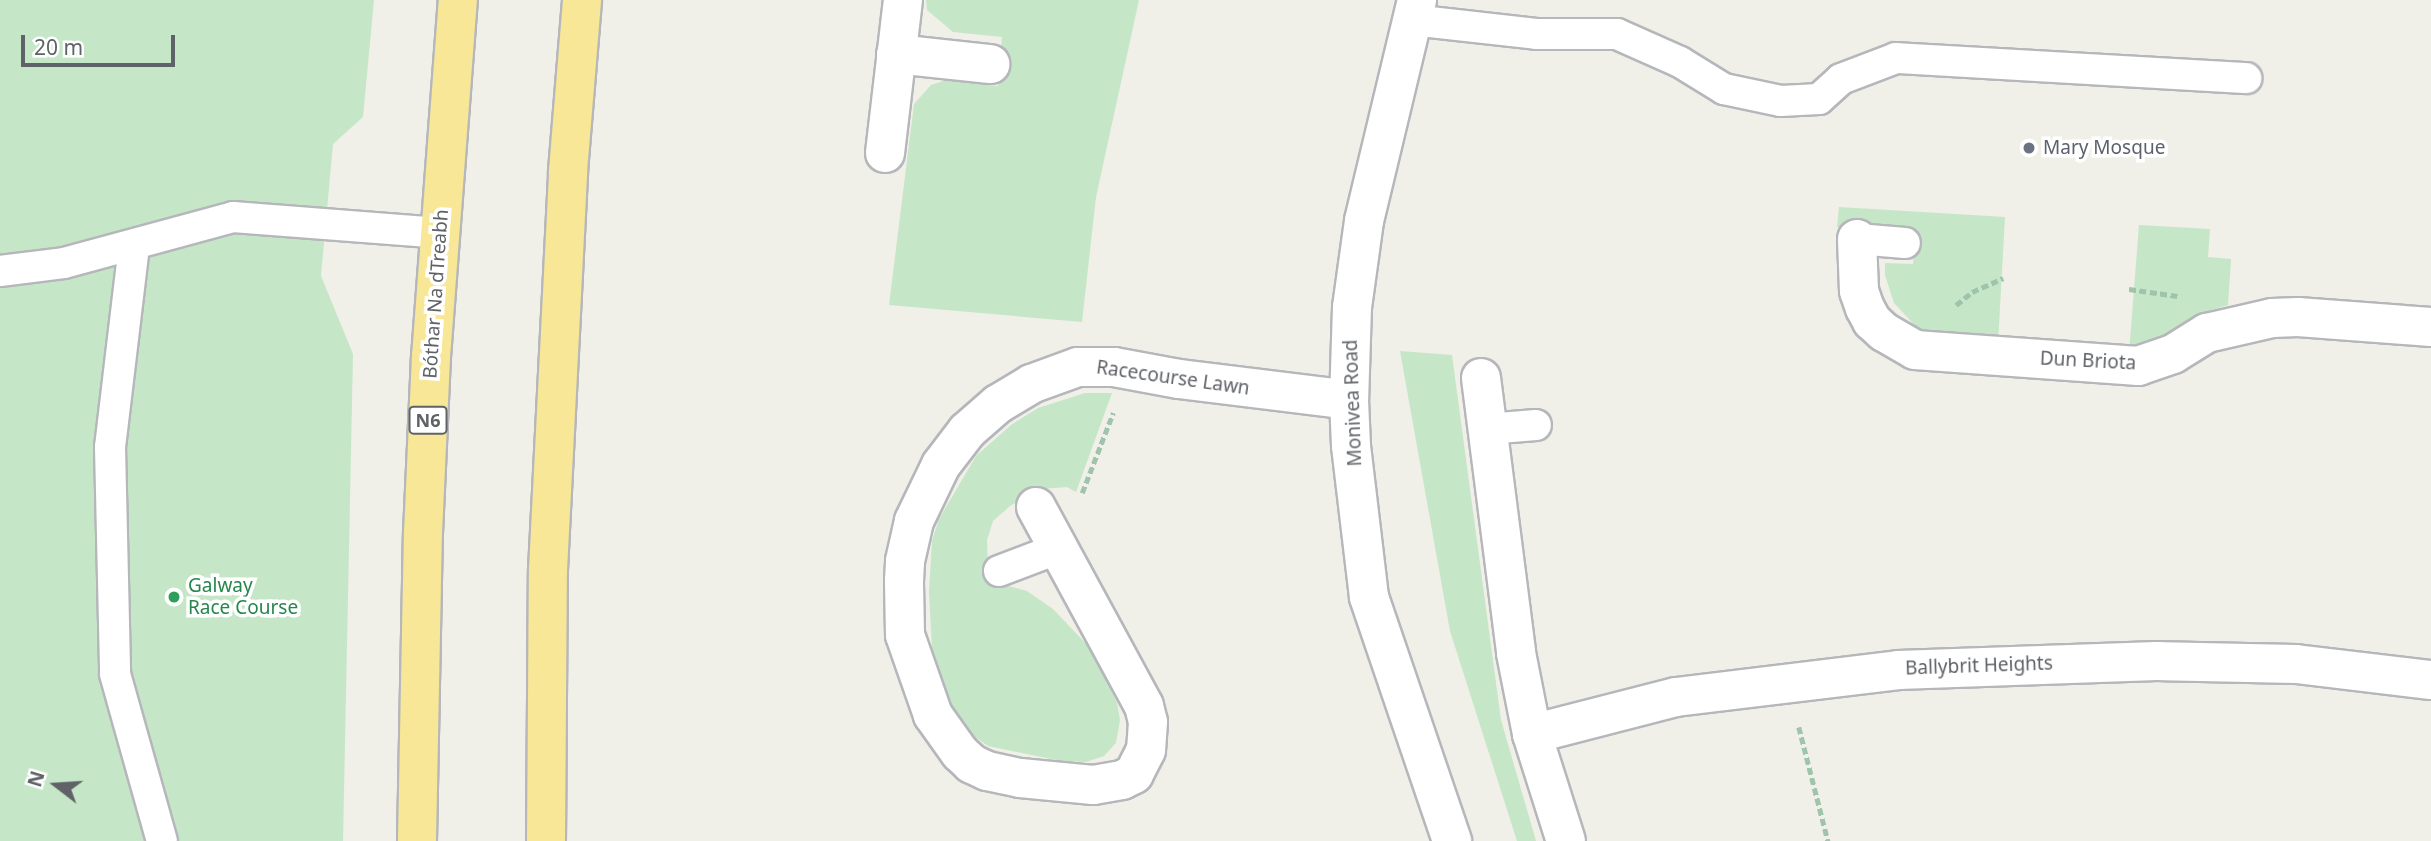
<!DOCTYPE html>
<meta charset="utf-8">
<style>
body{margin:0}
#map{position:relative;width:2431px;height:841px;overflow:hidden;background:#f0efe8;font-family:"Noto Sans",sans-serif}
div>[style]{position:absolute}
[style*='--x']{left:calc(var(--x)*1px);top:calc(var(--y)*1px);width:calc(var(--w)*1px);rotate:calc(var(--a)*1deg)}
.green>*{inset:0;background:#c6e6c8}
.path>*{height:4.5px;margin-top:-2.25px;transform-origin:0;background:repeating-linear-gradient(90deg,#9ec4ac 0 7px,transparent 0 10.5px)}
.roads{filter:drop-shadow(2px 0 #b5b7bb) drop-shadow(-2px 0 #b5b7bb) drop-shadow(0 2px #b5b7bb) drop-shadow(0 -2px #b5b7bb)}
.lane>*{height:30px;margin:-15px;padding:0 15px;transform-origin:15px;border-radius:15px;background:#fff}
.street>*{height:38px;margin:-19px;padding:0 19px;transform-origin:19px;border-radius:19px;background:#fff}
.secondary>*{height:38px;margin:-19px;padding:0 19px;transform-origin:19px;border-radius:19px;background:#fff}
.highway>*{height:38px;margin:-19px;padding:0 19px;transform-origin:19px;border-radius:19px;background:#f8e797}
.dots>*{width:19px;height:19px;translate:-50% -50%;box-sizing:border-box;border:4px solid #fff;border-radius:50%}
span{translate:-50% -50%;white-space:nowrap;text-align:center;line-height:1.15;-webkit-text-stroke:7px #fff;paint-order:stroke}
.shield-label span{padding:2px 5px;background:#fff;border:2px solid;border-radius:5px;-webkit-text-stroke-width:0}
.shield-label{font-size:18px;color:#5f6267;font-weight:700}
.worship-label{font-size:19px;color:#5b616d}
.left{translate:0 -50%;text-align:left}
.street-label{font-size:19px;color:#5f6267}
.leisure-label{font-size:19px;color:#27864d}
.north{position:absolute;left:21px;top:750px;width:70px;height:70px;-webkit-text-stroke:5px #fff;paint-order:stroke;rotate:287deg;font-size:19px;font-weight:700;line-height:28px;text-align:center;color:#5f6267}
.north::after{content:'';display:block;margin:auto;width:24px;height:32px;background:#5f6267;clip-path:polygon(50% 0,100% 100%,50% 72%,0 100%)}
.scale{position:absolute;left:21px;top:35px;width:154px;height:32px;box-sizing:border-box;border:4px solid #5f6267;border-top:0;padding-left:9px;font-size:21px;line-height:24px;white-space:nowrap;color:#5f6267;-webkit-text-stroke:5px #fff;paint-order:stroke}
</style>
<div id="map">
<div class="green">
<i style="clip-path:polygon(0 0,374px 0,363px 117px,333px 144px,321px 276px,353px 354px,343px 841px,0 841px)"></i>
<i style="clip-path:polygon(926px 0,1139px 0,1096px 197px,1082px 322px,889px 305px,914px 104px,931px 85px,946px 80px,998px 86px,1002px 37px,953px 32px,927px 10px)"></i>
<i style="clip-path:polygon(1839px 207px,2005px 217px,1998px 344px,1922px 333px,1894px 303px,1885px 275px,1885px 263px,1913px 264px,1915px 229px,1837px 227px)"></i>
<i style="clip-path:polygon(2139px 225px,2210px 229px,2208px 257px,2231px 259px,2228px 305px,2209px 311px,2169px 338px,2129px 353px)"></i>
<i style="clip-path:polygon(1400px 351px,1452px 355px,1501px 720px,1536px 841px,1517px 841px,1450px 631px)"></i>
<i style="clip-path:polygon(1085px 393px,1112px 393px,1076px 492px,1067px 487px,1042px 489px,1027px 496px,1010px 506px,993px 521px,987px 540px,988px 570px,993px 582px,1027px 591px,1053px 609px,1090px 648px,1117px 703px,1120px 720px,1116px 743px,1104px 756px,1086px 762px,1061px 761px,988px 746px,971px 734px,954px 716px,943px 689px,932px 648px,929px 592px,932px 541px,939px 519px,976px 456px,1011px 425px,1038px 408px)"></i>
</div>
<div class="path">
<i style="--x:2129;--y:289;--w:49;--a:8.1"></i>
<i style="--x:1956;--y:305;--w:21;--a:-39"></i>
<i style="--x:1972;--y:292;--w:34;--a:-24"></i>
<i style="--x:1082;--y:493;--w:86;--a:-68.8"></i>
<i style="--x:1799;--y:727;--w:118;--a:75.7"></i>
</div>
<div class="roads">
<div class="lane">
<i style="--x:1412;--y:20;--w:125;--a:6.4"></i>
<i style="--x:1536;--y:34;--w:81;--a:0"></i>
<i style="--x:1617;--y:34;--w:69;--a:24"></i>
<i style="--x:1680;--y:62;--w:52;--a:31.5"></i>
<i style="--x:1724;--y:89;--w:58;--a:11.9"></i>
<i style="--x:1781;--y:101;--w:38;--a:-3"></i>
<i style="--x:1819;--y:99;--w:30;--a:-42"></i>
<i style="--x:1841;--y:79;--w:59;--a:-20.9"></i>
<i style="--x:1896;--y:58;--w:351;--a:3.3"></i>
<i style="--x:1857;--y:239;--w:48;--a:4.8"></i>
<i style="--x:134;--y:246;--w:202;--a:96.8"></i>
<i style="--x:110;--y:447;--w:227;--a:88.7"></i>
<i style="--x:115;--y:674;--w:173;--a:74.3"></i>
<i style="--x:0;--y:271;--w:64;--a:-7.1"></i>
<i style="--x:64;--y:263;--w:175;--a:-15.2"></i>
<i style="--x:233;--y:217;--w:207;--a:4.4"></i>
<i style="--x:1487;--y:429;--w:49;--a:-4.7"></i>
<i style="--x:999;--y:571;--w:62;--a:-20.8"></i>
</div>
<div class="street">
<i style="--x:896;--y:54;--w:95;--a:6.1"></i>
<i style="--x:885;--y:153;--w:154;--a:-83.3"></i>
<i style="--x:1857;--y:239;--w:52;--a:87.8"></i>
<i style="--x:1859;--y:291;--w:18;--a:71"></i>
<i style="--x:1865;--y:308;--w:15;--a:62"></i>
<i style="--x:1872;--y:321;--w:16;--a:43"></i>
<i style="--x:1884;--y:332;--w:36;--a:30"></i>
<i style="--x:1915;--y:350;--w:224;--a:4.1"></i>
<i style="--x:2138;--y:366;--w:37;--a:-19"></i>
<i style="--x:2173;--y:354;--w:40;--a:-32"></i>
<i style="--x:2207;--y:333;--w:67;--a:-13"></i>
<i style="--x:2272;--y:318;--w:26;--a:-2"></i>
<i style="--x:2298;--y:317;--w:133;--a:4.3"></i>
<i style="--x:1481;--y:378;--w:277;--a:82.7"></i>
<i style="--x:1516;--y:653;--w:83;--a:78.8"></i>
<i style="--x:1532;--y:734;--w:112;--a:72.4"></i>
<i style="--x:1036;--y:507;--w:226;--a:61.5"></i>
<i style="--x:1144;--y:706;--w:16;--a:76"></i>
<i style="--x:1148;--y:722;--w:28;--a:94"></i>
<i style="--x:1146;--y:750;--w:27;--a:117"></i>
<i style="--x:1134;--y:774;--w:13;--a:153"></i>
<i style="--x:1122;--y:780;--w:29;--a:170"></i>
<i style="--x:1093;--y:785;--w:73;--a:-174.5"></i>
<i style="--x:1020;--y:778;--w:34;--a:-168"></i>
<i style="--x:987;--y:771;--w:17;--a:-155"></i>
<i style="--x:972;--y:764;--w:16;--a:-137"></i>
<i style="--x:960;--y:753;--w:47;--a:-125.4"></i>
<i style="--x:933;--y:715;--w:85;--a:-109.3"></i>
<i style="--x:905;--y:635;--w:54;--a:-91.1"></i>
<i style="--x:904;--y:581;--w:20;--a:-87"></i>
<i style="--x:905;--y:561;--w:41;--a:-77.3"></i>
<i style="--x:914;--y:521;--w:62;--a:-64.3"></i>
<i style="--x:941;--y:465;--w:43;--a:-52.6"></i>
<i style="--x:967;--y:431;--w:41;--a:-41.1"></i>
<i style="--x:998;--y:404;--w:39;--a:-31"></i>
<i style="--x:1031;--y:384;--w:50;--a:-19.9"></i>
<i style="--x:1078;--y:367;--w:36;--a:0"></i>
<i style="--x:1114;--y:367;--w:66;--a:10.5"></i>
<i style="--x:1179;--y:379;--w:171;--a:7"></i>
<i style="--x:1532;--y:734;--w:149;--a:-14.4"></i>
<i style="--x:1676;--y:697;--w:224;--a:-6.9"></i>
<i style="--x:1898;--y:670;--w:259;--a:-2"></i>
<i style="--x:2157;--y:661;--w:139;--a:1.2"></i>
<i style="--x:2296;--y:664;--w:136;--a:6.8"></i>
</div>
<div class="secondary">
<i style="--x:1417;--y:0;--w:227;--a:103.5"></i>
<i style="--x:1364;--y:221;--w:87;--a:97.9"></i>
<i style="--x:1352;--y:307;--w:93;--a:91.8"></i>
<i style="--x:1349;--y:400;--w:46;--a:87.5"></i>
<i style="--x:1351;--y:446;--w:152;--a:83.2"></i>
<i style="--x:1369;--y:597;--w:258;--a:71.2"></i>
</div>
<div class="highway">
<i style="--x:417;--y:841;--w:308;--a:-88.9"></i>
<i style="--x:423;--y:533;--w:176;--a:-87.4"></i>
<i style="--x:431;--y:357;--w:358;--a:-85.7"></i>
<i style="--x:546;--y:841;--w:271;--a:-89.6"></i>
<i style="--x:548;--y:570;--w:400;--a:-87.1"></i>
<i style="--x:568;--y:171;--w:172;--a:-85.3"></i>
</div>
</div>
<div class="dots">
<i style="left:2029px;top:148px;background:#6b7280"></i>
<i style="left:174px;top:597px;background:#2e9e5b"></i>
</div>
<div class="shield-label">
<span style="left:428px;top:420px">N6</span>
</div>
<div class="worship-label">
<span class="left" style="left:2043px;top:148px">Mary Mosque</span>
</div>
<div class="street-label">
<span style="left:436px;top:294px;rotate:-86deg">Bóthar Na dTreabh</span>
<span style="left:2088px;top:361px;rotate:3deg">Dun Briota</span>
<span style="left:1173px;top:378px;rotate:8deg">Racecourse Lawn</span>
<span style="left:1353px;top:403px;rotate:-92deg">Monivea Road</span>
<span style="left:1979px;top:666px;rotate:-2deg">Ballybrit Heights</span>
</div>
<div class="leisure-label">
<span class="left" style="left:188px;top:597px">Galway<br>Race Course</span>
</div>
<div class="north">N</div>
<div class="scale">20 m</div>
</div>
